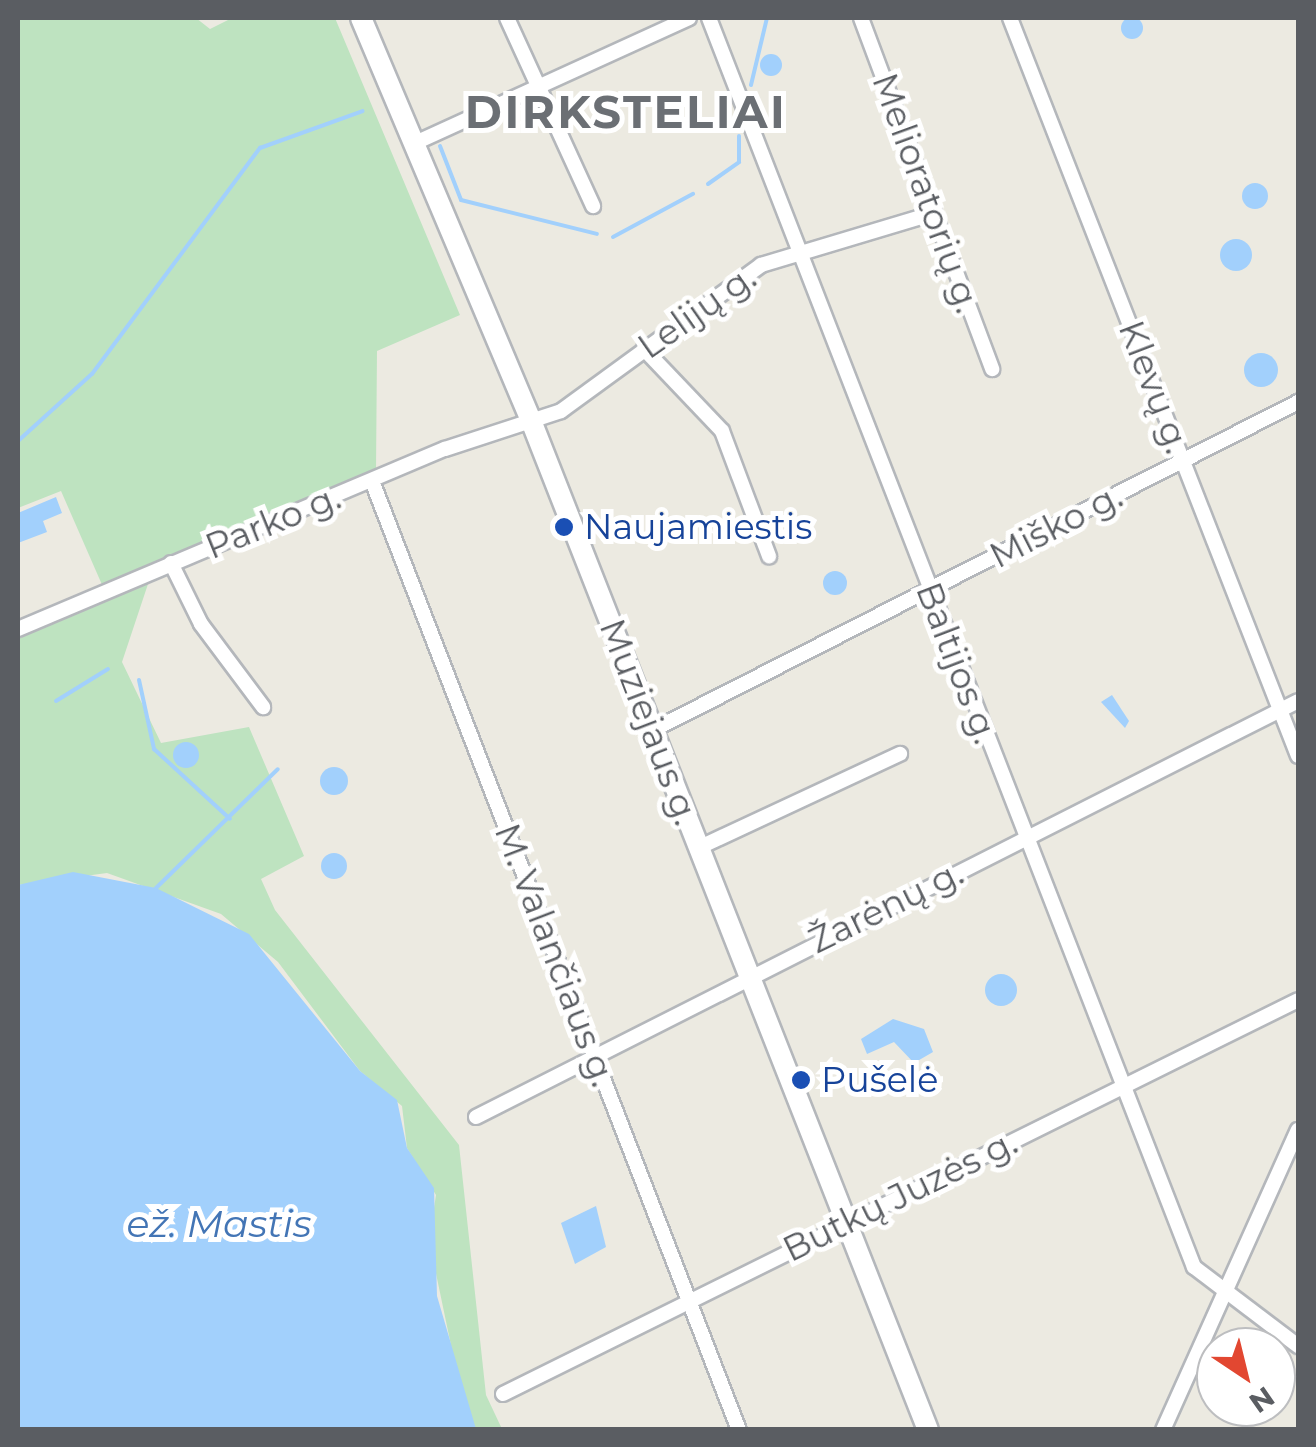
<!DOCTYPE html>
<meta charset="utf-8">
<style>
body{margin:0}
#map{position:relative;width:1316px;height:1447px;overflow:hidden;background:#eceae1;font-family:Montserrat,sans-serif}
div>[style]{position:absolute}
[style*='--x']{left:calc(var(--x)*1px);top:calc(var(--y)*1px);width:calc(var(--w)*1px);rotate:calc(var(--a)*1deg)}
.green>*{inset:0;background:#bee3c0}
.water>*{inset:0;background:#a2d0fc}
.round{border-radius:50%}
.stream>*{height:4px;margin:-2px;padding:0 2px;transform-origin:2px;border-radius:2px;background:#a2d0fc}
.roads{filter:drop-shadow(2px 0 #b4b7bb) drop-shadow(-2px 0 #b4b7bb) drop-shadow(0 2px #b4b7bb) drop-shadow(0 -2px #b4b7bb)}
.minor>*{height:14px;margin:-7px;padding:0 7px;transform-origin:7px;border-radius:7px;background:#fff}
.secondary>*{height:20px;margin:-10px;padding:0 10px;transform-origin:10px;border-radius:10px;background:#fff}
.dots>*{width:28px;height:28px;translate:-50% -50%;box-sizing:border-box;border:5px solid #fff;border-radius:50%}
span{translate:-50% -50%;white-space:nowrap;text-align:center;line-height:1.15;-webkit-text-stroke:10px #fff;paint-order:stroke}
.street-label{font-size:35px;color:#5a5d62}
.transit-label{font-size:35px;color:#164399}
.left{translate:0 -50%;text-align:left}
.water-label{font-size:38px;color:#4375b5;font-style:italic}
.district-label{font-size:45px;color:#6b6f74;font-weight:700;letter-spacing:2.5px}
.frame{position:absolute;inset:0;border:20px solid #5a5d62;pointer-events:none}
.north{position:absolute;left:1196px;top:1327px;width:100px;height:100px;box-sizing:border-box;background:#fff;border:2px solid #bdbec0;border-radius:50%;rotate:145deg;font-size:28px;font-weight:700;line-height:40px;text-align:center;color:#5a5d62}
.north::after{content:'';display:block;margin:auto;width:35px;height:45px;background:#e24731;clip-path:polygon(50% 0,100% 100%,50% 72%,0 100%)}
</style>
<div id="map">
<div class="green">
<i style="clip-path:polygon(18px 18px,196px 18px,210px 29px,232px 18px,335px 18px,460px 315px,377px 351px,376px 471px,103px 587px,61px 491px,18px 508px)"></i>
<i style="clip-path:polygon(149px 581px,122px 662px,161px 743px,249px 727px,304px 856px,261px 879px,275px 910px,459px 1145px,486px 1395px,502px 1429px,476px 1429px,462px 1398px,429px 1240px,436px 1195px,407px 1148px,402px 1106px,360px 1071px,278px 962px,221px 914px,107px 873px,18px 885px,18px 639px)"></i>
</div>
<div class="water">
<i class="round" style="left:1121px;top:17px;width:22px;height:22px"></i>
<i class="round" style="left:760px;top:54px;width:22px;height:22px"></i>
<i class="round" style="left:1242px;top:183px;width:26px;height:26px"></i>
<i class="round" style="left:1220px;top:239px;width:32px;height:32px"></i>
<i class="round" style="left:1244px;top:353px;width:34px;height:34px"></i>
<i style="clip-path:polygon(56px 497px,62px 513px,43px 521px,47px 532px,18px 543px,18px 513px)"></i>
<i class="round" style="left:823px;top:571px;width:24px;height:24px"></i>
<i style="clip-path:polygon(1112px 695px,1129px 721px,1125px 728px,1101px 702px)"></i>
<i class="round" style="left:173px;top:742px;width:26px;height:26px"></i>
<i class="round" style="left:320px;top:767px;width:28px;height:28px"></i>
<i class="round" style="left:321px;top:853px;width:26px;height:26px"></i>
<i style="clip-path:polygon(73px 872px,156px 888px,249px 934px,360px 1071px,397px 1100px,407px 1148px,434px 1188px,437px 1296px,476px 1429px,18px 1429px,18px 885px)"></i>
<i class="round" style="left:985px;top:974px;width:32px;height:32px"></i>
<i style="clip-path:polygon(893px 1019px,924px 1029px,933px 1052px,914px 1063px,894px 1042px,867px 1054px,861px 1039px)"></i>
<i style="clip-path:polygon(596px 1206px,606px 1247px,575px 1264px,561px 1223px)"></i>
</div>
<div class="stream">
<i style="--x:751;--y:85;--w:69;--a:-76.6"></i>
<i style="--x:440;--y:146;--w:58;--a:68.7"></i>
<i style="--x:461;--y:200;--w:140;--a:14"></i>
<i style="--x:708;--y:184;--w:38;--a:-35"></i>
<i style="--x:739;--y:162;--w:26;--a:-90"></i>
<i style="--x:613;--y:237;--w:91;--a:-28.3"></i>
<i style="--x:18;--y:441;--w:100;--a:-42.2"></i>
<i style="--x:92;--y:374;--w:282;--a:-53.4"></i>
<i style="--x:260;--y:148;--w:109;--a:-19.8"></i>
<i style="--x:139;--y:680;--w:71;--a:77.7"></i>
<i style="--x:154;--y:749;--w:103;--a:42.6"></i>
<i style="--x:56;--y:701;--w:61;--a:-31.6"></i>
<i style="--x:156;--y:888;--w:170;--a:-44.3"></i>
</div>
<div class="roads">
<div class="minor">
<i style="--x:507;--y:18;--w:207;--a:65.4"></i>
<i style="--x:709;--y:18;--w:1340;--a:68.78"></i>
<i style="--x:1194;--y:1267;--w:131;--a:37.2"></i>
<i style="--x:861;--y:18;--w:375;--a:69.5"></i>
<i style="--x:1010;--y:18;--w:792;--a:68.68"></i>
<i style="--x:415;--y:143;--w:301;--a:-24.5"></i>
<i style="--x:644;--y:349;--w:113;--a:46.4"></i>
<i style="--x:722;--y:431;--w:134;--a:69.4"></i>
<i style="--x:372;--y:481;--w:1017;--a:68.86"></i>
<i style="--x:171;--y:563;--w:68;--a:63.8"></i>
<i style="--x:201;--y:624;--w:104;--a:53.2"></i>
<i style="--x:18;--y:629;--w:463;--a:-22.9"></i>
<i style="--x:445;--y:449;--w:122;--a:-18.1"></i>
<i style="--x:561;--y:411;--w:248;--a:-36.1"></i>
<i style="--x:761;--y:265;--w:181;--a:-16.7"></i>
<i style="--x:653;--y:730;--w:724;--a:-26.95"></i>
<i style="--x:698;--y:848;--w:223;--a:-25"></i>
<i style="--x:476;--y:1117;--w:921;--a:-26.84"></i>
<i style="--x:503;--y:1394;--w:887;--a:-26.36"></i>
<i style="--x:1163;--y:1430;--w:329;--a:-65.8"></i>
</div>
<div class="secondary">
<i style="--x:361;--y:18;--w:434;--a:67.1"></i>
<i style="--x:530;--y:418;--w:1087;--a:68.53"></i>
</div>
</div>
<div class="dots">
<i style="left:564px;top:527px;background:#1a4fb4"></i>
<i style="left:801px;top:1080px;background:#1a4fb4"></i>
</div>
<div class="street-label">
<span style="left:926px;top:193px;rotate:70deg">Melioratorių g.</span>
<span style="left:697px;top:312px;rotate:-35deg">Lelijų g.</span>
<span style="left:1154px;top:387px;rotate:69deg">Klevų g.</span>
<span style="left:273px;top:522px;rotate:-22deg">Parko g.</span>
<span style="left:1056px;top:526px;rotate:-27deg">Miško g.</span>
<span style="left:957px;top:663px;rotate:69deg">Baltijos g.</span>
<span style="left:649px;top:722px;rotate:69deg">Muziejaus g.</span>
<span style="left:886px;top:907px;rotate:-26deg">Žarėnų g.</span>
<span style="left:555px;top:955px;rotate:69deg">M. Valančiaus g.</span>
<span style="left:900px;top:1196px;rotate:-26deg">Butkų Juzės g.</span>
</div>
<div class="transit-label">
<span class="left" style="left:584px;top:527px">Naujamiestis</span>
<span class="left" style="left:821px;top:1080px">Pušelė</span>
</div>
<div class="water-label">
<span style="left:219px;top:1224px">ež. Mastis</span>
</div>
<div class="district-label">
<span style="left:626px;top:112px">DIRKSTELIAI</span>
</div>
<div class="frame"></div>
<div class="north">N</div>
</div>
